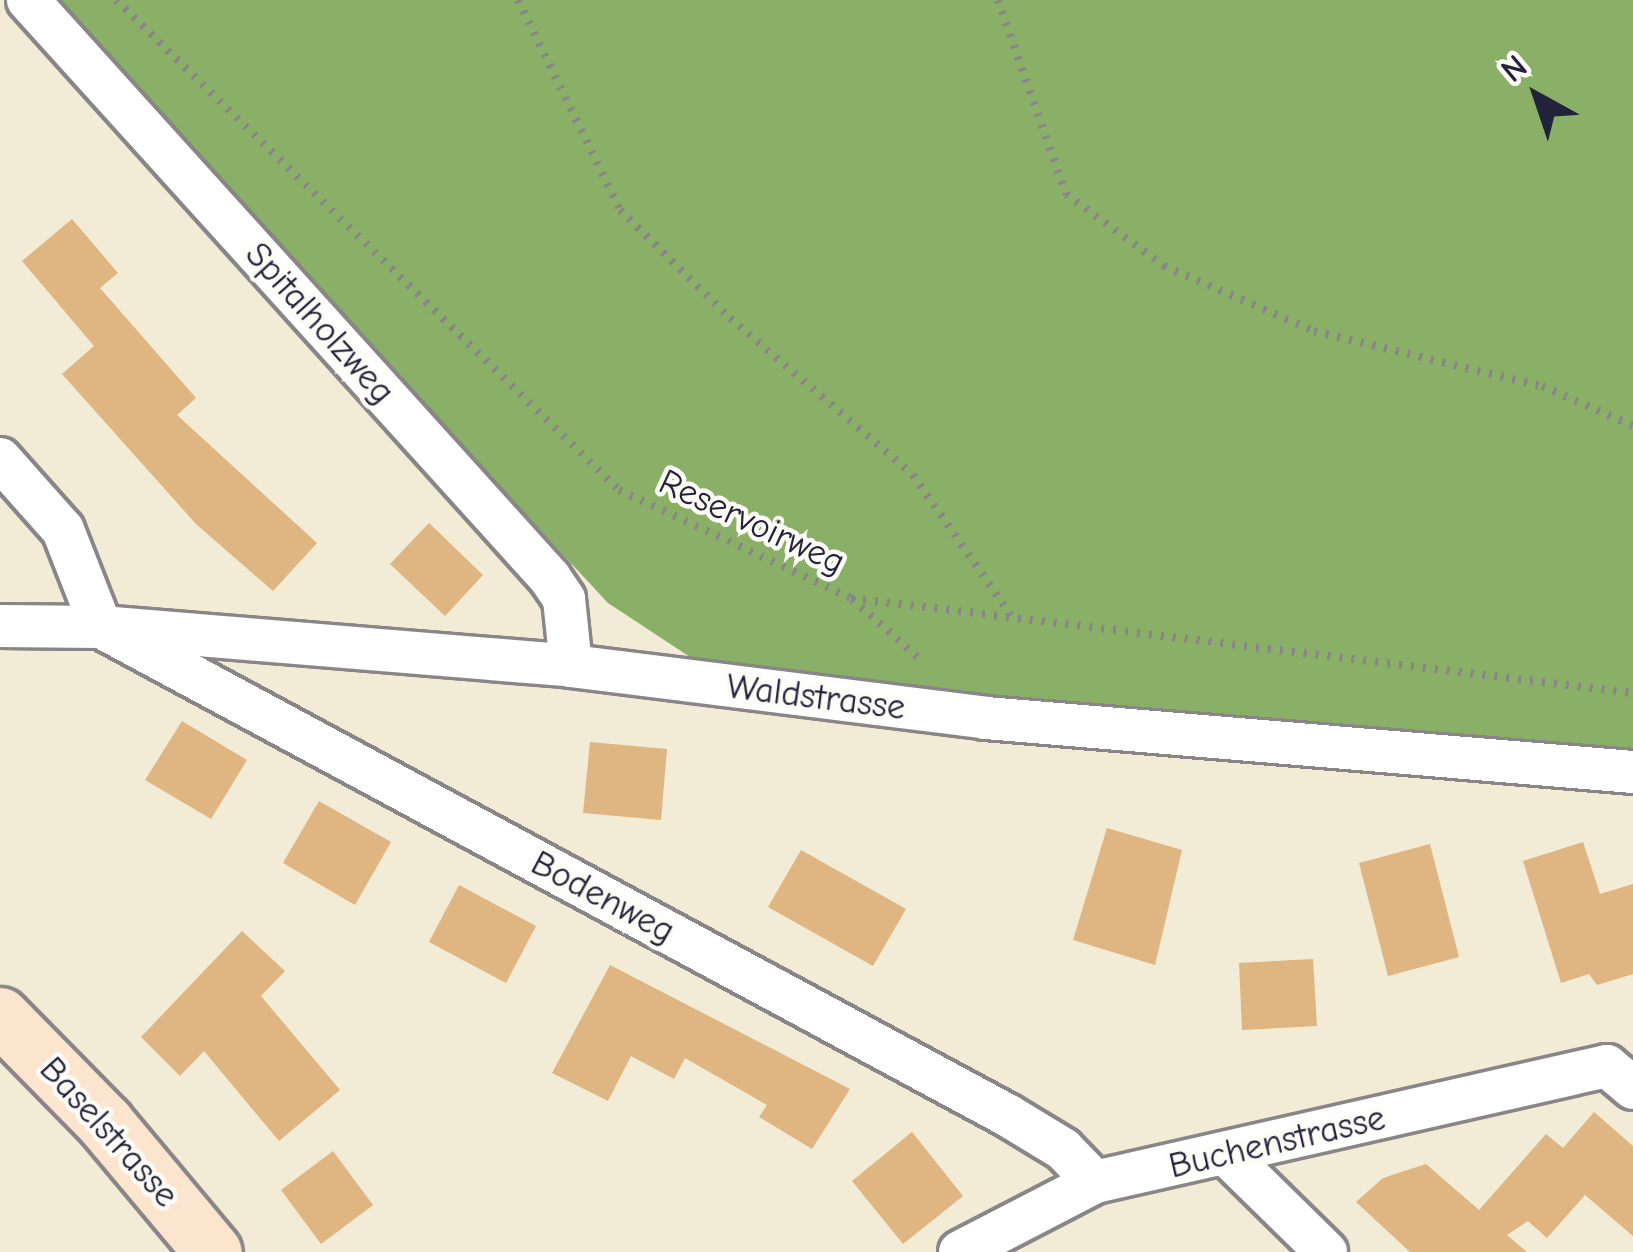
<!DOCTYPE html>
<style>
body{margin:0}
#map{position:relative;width:1633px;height:1252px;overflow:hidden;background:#f2ebd5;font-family:"Comic Neue",sans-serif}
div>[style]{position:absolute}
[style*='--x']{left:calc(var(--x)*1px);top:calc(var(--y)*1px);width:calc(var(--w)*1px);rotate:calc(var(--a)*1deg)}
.forest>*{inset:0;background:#89b066}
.building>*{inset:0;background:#dfb582}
.path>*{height:8px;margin-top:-4px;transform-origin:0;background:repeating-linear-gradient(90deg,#8a8688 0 3px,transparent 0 12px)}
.roads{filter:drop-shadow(3px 0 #8a8688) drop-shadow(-3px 0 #8a8688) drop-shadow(0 3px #8a8688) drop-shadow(0 -3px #8a8688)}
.street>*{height:42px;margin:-21px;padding:0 21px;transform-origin:21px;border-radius:21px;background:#fff}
.secondary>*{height:57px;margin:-28.5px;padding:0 28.5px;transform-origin:28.5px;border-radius:28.5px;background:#fbe5cf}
span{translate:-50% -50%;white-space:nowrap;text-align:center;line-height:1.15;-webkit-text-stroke:9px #fdfcf7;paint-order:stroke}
.street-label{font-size:36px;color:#22223b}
.north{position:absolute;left:1477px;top:36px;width:120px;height:120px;-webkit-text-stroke:9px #fdfcf7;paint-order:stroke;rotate:320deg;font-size:33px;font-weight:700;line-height:48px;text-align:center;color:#22223b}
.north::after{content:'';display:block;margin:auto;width:42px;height:54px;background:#22223b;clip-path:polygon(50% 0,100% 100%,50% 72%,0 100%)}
</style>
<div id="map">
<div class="forest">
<i style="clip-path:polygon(47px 0,1633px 0,1633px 772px,986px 718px,690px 657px,608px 603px)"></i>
</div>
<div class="building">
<i style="clip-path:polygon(72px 219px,118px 273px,100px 288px,196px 398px,177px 415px,317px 543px,273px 591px,196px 524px,62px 374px,94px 346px,22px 261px)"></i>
<i style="clip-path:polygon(429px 523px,483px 575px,445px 616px,390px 564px)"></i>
<i style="clip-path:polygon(182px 721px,247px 760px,211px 819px,145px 780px)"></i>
<i style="clip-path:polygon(590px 742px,667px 749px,661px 820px,583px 813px)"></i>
<i style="clip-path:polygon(319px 801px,391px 842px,355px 905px,283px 863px)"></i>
<i style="clip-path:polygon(1107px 828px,1182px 850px,1155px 965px,1073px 940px)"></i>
<i style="clip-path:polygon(1583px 842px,1600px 894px,1633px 884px,1633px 974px,1597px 985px,1589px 974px,1561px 983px,1523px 861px)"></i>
<i style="clip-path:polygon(1430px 844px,1459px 957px,1388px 976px,1359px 863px)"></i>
<i style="clip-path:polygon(801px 850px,906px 909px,873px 966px,768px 907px)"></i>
<i style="clip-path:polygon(459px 885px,536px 926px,506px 983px,429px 942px)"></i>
<i style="clip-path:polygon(242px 931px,285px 971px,261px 996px,340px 1090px,279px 1141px,204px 1051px,180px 1076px,141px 1037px)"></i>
<i style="clip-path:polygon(1313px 959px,1317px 1026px,1242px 1030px,1239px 963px)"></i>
<i style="clip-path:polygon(610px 965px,850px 1089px,812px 1149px,759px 1117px,767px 1105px,685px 1058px,674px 1079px,631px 1056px,608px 1101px,552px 1073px)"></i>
<i style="clip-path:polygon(1594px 1112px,1633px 1146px,1633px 1236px,1585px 1195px,1547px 1238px,1528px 1221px,1507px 1235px,1527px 1252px,1410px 1252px,1356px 1202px,1383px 1178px,1426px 1164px,1479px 1210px,1546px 1134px,1563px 1148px)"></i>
<i style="clip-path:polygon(912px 1132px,963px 1196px,903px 1244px,852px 1181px)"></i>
<i style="clip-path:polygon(333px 1151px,373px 1205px,321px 1244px,281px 1190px)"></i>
</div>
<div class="path">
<i style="--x:116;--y:0;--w:702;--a:44.25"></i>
<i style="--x:619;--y:490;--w:256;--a:25"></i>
<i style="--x:851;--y:598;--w:788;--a:6.93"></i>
<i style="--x:518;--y:0;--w:233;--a:64.1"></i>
<i style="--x:620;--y:210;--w:154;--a:44.5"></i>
<i style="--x:730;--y:318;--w:241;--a:40.6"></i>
<i style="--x:913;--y:475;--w:173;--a:55.1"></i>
<i style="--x:998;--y:0;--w:206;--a:70.7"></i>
<i style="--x:1066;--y:194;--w:122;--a:36.3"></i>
<i style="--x:1164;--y:266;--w:163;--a:23.4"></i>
<i style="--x:1314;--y:331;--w:235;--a:13.6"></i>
<i style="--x:1542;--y:386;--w:99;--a:23.7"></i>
<i style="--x:852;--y:599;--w:94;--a:41.5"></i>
</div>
<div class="roads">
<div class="street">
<i style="--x:28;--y:0;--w:779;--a:47.91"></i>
<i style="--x:550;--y:578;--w:25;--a:56"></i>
<i style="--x:564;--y:599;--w:67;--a:84"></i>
<i style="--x:0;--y:459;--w:95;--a:48.4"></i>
<i style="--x:63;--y:530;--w:104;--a:68.6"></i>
<i style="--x:101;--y:627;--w:1029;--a:28.31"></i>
<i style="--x:1007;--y:1115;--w:66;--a:31.3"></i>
<i style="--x:1063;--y:1149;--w:46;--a:45.9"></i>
<i style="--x:0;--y:626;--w:101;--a:0.6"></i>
<i style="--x:101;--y:627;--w:472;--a:4.7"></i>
<i style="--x:571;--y:666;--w:418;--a:7.1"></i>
<i style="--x:986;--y:718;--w:649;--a:4.77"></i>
<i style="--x:1226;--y:1154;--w:140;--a:44.4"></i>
<i style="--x:960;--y:1252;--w:152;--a:-27.4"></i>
<i style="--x:1095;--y:1182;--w:525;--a:-12.77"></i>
<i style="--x:1607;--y:1066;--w:34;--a:40"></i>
</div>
<div class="secondary">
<i style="--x:0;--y:1016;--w:150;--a:45.5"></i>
<i style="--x:105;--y:1123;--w:168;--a:50.1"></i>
</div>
</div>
<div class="street-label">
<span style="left:320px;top:323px;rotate:48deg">Spitalholzweg</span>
<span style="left:752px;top:522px;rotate:25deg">Reservoirweg</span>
<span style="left:816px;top:697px;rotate:7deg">Waldstrasse</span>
<span style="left:603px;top:897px;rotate:28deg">Bodenweg</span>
<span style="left:109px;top:1132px;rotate:48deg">Baselstrasse</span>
<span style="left:1277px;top:1142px;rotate:-13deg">Buchenstrasse</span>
</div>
<div class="north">N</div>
</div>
